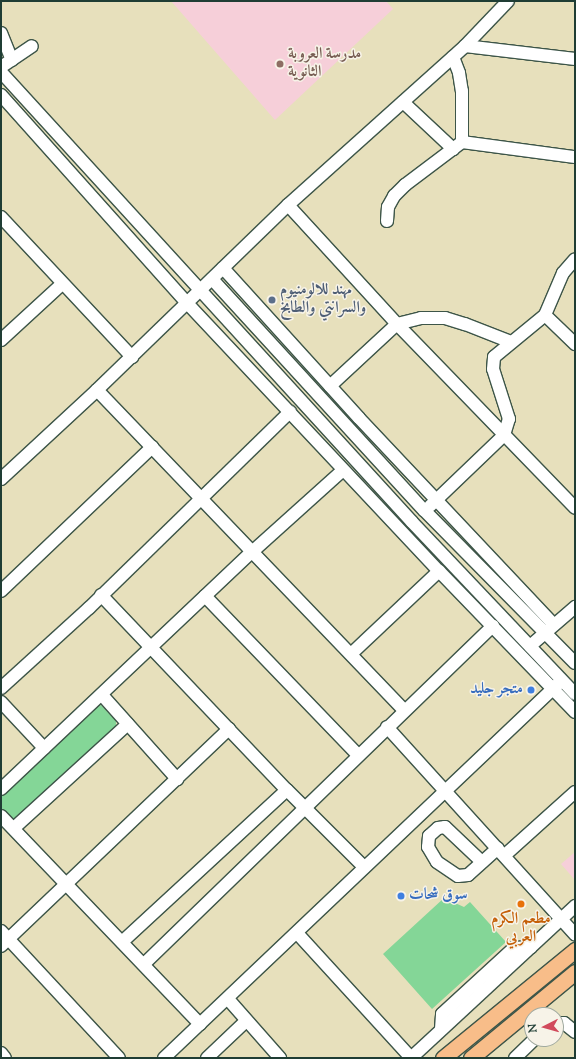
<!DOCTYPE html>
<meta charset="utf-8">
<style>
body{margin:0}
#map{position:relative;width:576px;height:1059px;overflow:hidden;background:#e7e0bc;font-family:"Sorts Mill Goudy",Amiri,serif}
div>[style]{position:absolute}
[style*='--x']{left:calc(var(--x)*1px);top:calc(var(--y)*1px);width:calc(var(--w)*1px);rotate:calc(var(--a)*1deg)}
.built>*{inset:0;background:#f6cfd9}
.green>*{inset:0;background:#84d697}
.roads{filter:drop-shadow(1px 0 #3d5548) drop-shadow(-1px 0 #3d5548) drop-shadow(0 1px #3d5548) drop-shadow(0 -1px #3d5548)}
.minor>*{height:12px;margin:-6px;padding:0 6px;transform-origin:6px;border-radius:6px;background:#fff}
.major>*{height:15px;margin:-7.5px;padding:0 7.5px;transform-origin:7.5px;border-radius:7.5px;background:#f8bd89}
.dots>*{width:11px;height:11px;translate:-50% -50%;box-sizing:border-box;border:2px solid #f7f3e8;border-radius:50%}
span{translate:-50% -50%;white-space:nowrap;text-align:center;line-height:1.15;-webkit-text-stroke:3px #f7f3e8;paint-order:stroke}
.education-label{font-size:16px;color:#785e54;font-weight:700}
.left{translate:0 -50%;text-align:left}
.service-label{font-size:16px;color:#4e5e75;font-weight:700}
.shop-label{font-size:16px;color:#366cbe;font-weight:700}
.right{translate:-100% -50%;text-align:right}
.food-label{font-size:16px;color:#c56008;font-weight:700}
.frame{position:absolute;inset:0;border:2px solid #1f3d34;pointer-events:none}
.north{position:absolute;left:524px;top:1007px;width:40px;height:40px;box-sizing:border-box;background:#f7f3e8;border:1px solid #a1aaa0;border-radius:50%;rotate:264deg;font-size:11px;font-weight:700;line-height:16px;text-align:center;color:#1f3d34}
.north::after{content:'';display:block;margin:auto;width:14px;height:18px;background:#d1495b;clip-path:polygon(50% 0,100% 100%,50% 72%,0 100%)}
</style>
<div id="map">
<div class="built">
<i style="clip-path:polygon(171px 1px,386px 1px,393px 9px,275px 120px)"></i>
<i style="clip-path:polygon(575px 852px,575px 880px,561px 864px)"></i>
</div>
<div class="green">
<i style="clip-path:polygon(101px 705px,116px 721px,116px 729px,16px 823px,1px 813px,1px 795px,95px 706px)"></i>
<i style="clip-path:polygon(444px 898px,464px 907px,470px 902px,506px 942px,432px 1009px,383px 954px)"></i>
</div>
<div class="roads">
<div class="minor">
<i style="--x:1;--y:33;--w:29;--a:68"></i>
<i style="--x:465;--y:46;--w:111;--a:6.7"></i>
<i style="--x:453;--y:57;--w:17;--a:69"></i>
<i style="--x:459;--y:73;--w:18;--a:81"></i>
<i style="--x:462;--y:91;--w:51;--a:90"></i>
<i style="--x:462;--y:142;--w:114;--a:7.6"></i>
<i style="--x:1;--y:67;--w:37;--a:-34"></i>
<i style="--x:1;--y:72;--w:609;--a:47.59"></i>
<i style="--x:412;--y:522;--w:237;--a:46.5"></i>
<i style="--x:1;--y:95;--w:279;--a:48.2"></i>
<i style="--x:187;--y:303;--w:368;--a:46.8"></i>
<i style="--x:439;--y:571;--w:196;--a:46"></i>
<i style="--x:403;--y:102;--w:69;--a:43.2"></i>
<i style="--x:288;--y:205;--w:161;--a:47.5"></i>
<i style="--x:397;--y:324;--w:256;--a:45.9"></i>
<i style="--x:1;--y:217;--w:192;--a:46.9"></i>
<i style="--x:387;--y:221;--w:14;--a:-86"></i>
<i style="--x:388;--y:207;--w:13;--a:-61"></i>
<i style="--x:394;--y:196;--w:16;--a:-45"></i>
<i style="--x:405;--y:185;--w:71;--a:-37"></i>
<i style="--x:223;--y:268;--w:202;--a:47.8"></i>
<i style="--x:359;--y:418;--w:284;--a:46.7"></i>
<i style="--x:212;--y:279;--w:314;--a:47.5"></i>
<i style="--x:424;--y:510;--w:215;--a:45.4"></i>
<i style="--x:545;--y:315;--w:42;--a:44"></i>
<i style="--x:1;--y:340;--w:83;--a:-42.6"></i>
<i style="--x:330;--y:386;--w:91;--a:-42.8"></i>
<i style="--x:397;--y:324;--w:25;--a:-14"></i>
<i style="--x:421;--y:318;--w:24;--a:0"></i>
<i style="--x:445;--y:318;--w:21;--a:17"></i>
<i style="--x:465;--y:324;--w:49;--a:21.4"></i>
<i style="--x:97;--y:390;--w:443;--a:46.2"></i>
<i style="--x:1;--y:479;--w:131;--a:-42.8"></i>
<i style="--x:97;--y:390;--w:266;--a:-44.1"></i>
<i style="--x:288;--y:205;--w:238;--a:-41.9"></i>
<i style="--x:465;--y:46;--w:62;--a:-46.3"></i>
<i style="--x:430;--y:506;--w:103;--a:-43.8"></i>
<i style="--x:504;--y:435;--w:17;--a:-73"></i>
<i style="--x:509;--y:419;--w:52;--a:-107.7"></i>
<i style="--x:493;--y:369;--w:12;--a:-85"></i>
<i style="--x:494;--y:357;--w:66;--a:-39.5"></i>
<i style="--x:545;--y:315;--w:46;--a:-66.8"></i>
<i style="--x:563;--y:273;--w:18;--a:-49"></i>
<i style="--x:1;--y:591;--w:209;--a:-43.6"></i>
<i style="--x:101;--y:595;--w:269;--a:46.4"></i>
<i style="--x:287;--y:790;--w:109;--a:45"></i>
<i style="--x:205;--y:596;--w:221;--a:46.1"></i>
<i style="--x:530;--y:646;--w:60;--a:-40.9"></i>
<i style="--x:351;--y:654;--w:121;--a:-43.3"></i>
<i style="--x:1;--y:688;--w:119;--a:-42.3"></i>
<i style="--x:89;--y:608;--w:281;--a:-44.3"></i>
<i style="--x:102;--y:695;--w:113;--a:48.2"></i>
<i style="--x:1;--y:702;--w:63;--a:46.9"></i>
<i style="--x:387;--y:727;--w:280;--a:47.8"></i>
<i style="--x:1;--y:789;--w:345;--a:-43.4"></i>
<i style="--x:252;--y:552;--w:122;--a:-42"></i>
<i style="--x:1;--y:816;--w:288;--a:46.3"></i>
<i style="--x:14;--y:828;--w:154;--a:-42.4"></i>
<i style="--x:505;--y:855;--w:94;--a:-42"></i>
<i style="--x:482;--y:862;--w:51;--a:-136.6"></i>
<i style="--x:445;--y:827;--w:7;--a:172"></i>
<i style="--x:438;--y:828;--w:12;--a:138"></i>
<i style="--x:429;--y:836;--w:11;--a:95"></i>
<i style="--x:428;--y:847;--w:17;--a:59"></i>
<i style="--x:437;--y:862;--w:25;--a:34"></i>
<i style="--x:458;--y:876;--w:10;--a:-6"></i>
<i style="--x:468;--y:875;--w:40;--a:-42"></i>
<i style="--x:1;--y:931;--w:173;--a:47.1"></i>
<i style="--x:297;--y:933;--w:169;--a:47.6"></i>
<i style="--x:122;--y:942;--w:224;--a:-42.7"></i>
<i style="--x:1;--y:946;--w:315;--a:-43.6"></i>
<i style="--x:144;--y:964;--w:486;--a:-44.1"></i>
<i style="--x:228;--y:999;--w:79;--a:48.6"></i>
<i style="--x:556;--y:1023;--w:8;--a:0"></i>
<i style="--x:564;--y:1023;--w:14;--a:39"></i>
<i style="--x:441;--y:1029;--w:15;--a:-86"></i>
<i style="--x:442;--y:1014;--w:98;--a:-42.5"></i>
<i style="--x:514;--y:948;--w:17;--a:-3"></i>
<i style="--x:1;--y:1053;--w:6;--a:51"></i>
<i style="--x:164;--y:1058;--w:543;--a:-43.51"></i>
<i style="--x:207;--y:1058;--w:54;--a:-43.5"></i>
<i style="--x:411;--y:1058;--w:224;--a:-42.8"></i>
<i style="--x:515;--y:1058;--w:28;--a:-44"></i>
</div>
<div class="major">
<i style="--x:443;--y:1058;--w:171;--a:-39.3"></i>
<i style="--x:471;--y:1058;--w:135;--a:-39.6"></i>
</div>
</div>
<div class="dots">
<i style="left:280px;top:64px;background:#8d6e63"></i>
<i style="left:272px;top:300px;background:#5c6f8a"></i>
<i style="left:531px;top:690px;background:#3f7fe0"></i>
<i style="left:401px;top:896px;background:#3f7fe0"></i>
<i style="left:521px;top:904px;background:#e8710a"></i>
</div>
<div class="education-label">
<span class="left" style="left:288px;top:64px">مدرسة العروبة<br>الثانوية</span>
</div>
<div class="service-label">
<span class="left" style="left:280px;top:300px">مهند للالومنيوم<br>والسرانتي والطابخ</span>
</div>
<div class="shop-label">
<span class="right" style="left:523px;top:690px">متجر جليد</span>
<span class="left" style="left:409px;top:896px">سوق شحات</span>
</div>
<div class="food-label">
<span style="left:521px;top:929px">مطعم الكرم<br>العربي</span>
</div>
<div class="frame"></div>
<div class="north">N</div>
</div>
